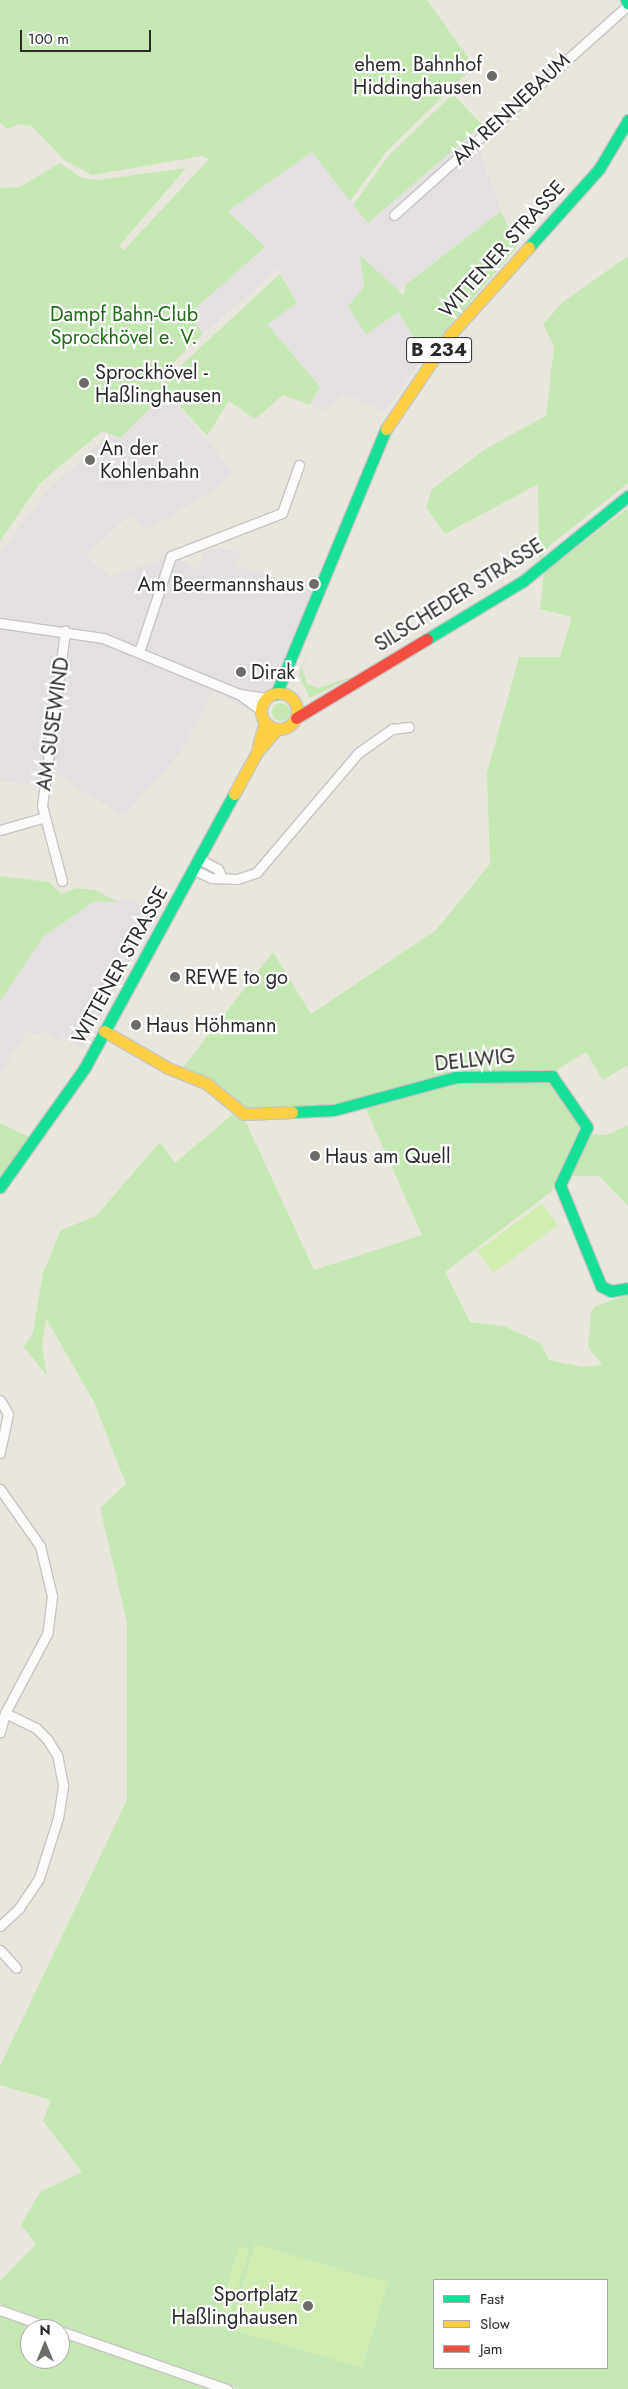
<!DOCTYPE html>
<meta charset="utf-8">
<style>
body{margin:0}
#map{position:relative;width:628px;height:2389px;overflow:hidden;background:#e9e6de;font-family:Jost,sans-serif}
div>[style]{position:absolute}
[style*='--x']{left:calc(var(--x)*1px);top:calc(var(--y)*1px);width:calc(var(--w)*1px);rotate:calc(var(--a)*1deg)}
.industrial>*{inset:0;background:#e4e0e2}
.green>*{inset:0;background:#c5e7b4}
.round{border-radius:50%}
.pitch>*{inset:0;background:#d0ecb1}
.roads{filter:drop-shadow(1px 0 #c6c5c4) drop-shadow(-1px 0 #c6c5c4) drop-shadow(0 1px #c6c5c4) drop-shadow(0 -1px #c6c5c4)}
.street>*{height:9px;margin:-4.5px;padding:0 4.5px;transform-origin:4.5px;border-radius:4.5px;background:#fcfbfa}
.fast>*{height:11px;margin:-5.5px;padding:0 5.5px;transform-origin:5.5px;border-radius:5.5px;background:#16e098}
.slow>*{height:11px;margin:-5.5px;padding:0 5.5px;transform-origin:5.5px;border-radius:5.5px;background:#ffcf43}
.slow>.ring{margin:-5.5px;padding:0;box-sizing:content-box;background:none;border:11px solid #ffcf43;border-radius:50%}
.jam>*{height:11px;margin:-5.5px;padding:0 5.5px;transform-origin:5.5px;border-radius:5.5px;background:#f24e42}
.dots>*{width:14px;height:14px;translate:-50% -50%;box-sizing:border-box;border:2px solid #fff;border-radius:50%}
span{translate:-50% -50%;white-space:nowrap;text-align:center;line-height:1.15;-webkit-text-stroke:4.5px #fff;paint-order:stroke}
.shield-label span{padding:1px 4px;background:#fff;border:1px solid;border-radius:4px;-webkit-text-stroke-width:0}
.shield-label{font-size:19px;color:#2a2a2a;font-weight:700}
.poi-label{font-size:20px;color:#2a2a2a}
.right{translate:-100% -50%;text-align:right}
.left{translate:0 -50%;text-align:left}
.street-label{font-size:20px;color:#2a2a2a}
.park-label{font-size:20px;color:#1e6c14}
.legend{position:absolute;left:433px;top:2279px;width:175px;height:90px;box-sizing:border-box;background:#fff;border:1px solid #aaa;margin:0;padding:6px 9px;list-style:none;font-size:15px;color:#2a2a2a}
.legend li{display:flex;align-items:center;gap:10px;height:25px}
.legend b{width:25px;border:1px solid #aaa}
.north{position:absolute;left:20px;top:2319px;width:50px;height:50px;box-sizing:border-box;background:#fff;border:1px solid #aaa;border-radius:50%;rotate:0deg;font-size:14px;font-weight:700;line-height:20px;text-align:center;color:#2a2a2a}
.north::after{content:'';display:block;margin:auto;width:18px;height:22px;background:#6d6c69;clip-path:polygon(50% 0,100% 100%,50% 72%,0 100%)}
.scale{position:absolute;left:20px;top:30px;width:131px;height:22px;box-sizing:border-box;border:2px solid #2a2a2a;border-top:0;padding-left:6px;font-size:15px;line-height:18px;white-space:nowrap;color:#2a2a2a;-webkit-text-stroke:4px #fff;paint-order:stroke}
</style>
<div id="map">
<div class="industrial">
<i style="clip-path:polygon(467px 138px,478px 147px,501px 211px,397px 290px,361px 256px,364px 287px,348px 306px,366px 335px,397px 312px,425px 355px,385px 412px,345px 394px,324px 410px,309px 405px,320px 387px,267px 324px,290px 288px,277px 269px,203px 334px,190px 313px,265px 247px,228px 211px,312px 152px,368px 223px)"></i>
<i style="clip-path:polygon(167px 392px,233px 472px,213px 490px,147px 530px,131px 514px,86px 555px,110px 577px,158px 561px,166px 552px,198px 569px,204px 551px,220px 548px,241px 553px,236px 565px,314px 591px,261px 716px,213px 692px,179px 754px,124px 816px,54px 773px,41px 772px,39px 786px,0 781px,0 554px,46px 492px,107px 436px,120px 438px)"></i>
<i style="clip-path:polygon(130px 899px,157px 913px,83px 1049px,63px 1036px,60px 1042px,42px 1031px,36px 1035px,27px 1031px,0 1074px,0 1001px,44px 936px,95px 901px)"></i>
</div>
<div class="green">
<i style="clip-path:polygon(0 0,427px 0,474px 66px,386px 152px,350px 201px,312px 152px,228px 211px,265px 247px,190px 313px,203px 334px,156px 379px,162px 383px,280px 274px,297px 303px,267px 324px,320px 387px,309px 405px,283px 395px,255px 419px,229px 401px,207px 436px,167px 392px,120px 438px,102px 431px,40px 483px,0 541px,0 188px,20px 187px,60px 163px,82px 178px,98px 180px,186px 168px,119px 246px,124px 250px,209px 159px,202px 156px,92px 175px,64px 160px,32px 126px,20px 124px,7px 129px,0 122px)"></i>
<i style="clip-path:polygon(453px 94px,482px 125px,368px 223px,353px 205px,389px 155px)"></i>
<i style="clip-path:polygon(501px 211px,517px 247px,425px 355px,398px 312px,366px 335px,348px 306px,364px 287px,360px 255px,404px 296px,405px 285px)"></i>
<i style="clip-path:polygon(628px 256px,628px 483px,548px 547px,539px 563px,538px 484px,445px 534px,426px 507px,432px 489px,487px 448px,546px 416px,554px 347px,543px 324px,563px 302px)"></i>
<i style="clip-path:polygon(628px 508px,628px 1065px,603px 1080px,586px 1052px,555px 1071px,439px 1078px,329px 1108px,246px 1109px,181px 1070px,273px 952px,311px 1014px,436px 930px,490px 864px,487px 773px,519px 657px,560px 657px,572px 617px,540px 609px,544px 573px)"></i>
<i style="clip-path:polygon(314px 630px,302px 668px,307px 684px,318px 688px,354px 676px,310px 698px,299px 675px)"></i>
<i class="round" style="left:272px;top:703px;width:18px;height:18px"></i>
<i style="clip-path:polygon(0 876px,49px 882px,62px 894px,76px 888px,95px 890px,118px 902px,95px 901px,44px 936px,0 1001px)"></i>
<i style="clip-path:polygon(evenodd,552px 1076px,581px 1124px,551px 1192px,445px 1272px,470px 1322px,504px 1326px,540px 1343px,549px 1360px,582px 1367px,602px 1365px,588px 1347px,591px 1312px,596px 1306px,628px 1295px,628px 2389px,240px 2389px,0 2304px,0 2281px,36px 2244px,21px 2225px,40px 2192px,82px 2172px,43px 2121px,51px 2100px,0 2085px,0 2066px,127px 1800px,127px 1622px,100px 1508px,126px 1484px,94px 1402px,46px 1318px,42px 1346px,47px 1376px,24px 1347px,33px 1332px,43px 1273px,61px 1230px,96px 1216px,160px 1142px,175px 1163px,234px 1113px,244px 1118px,314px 1270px,422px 1235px,365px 1107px,443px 1081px,552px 1076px,434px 2280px,607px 2280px,607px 2368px,434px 2368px,434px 2280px)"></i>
<i style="clip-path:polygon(0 1123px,33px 1139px,0 1178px)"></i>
<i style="clip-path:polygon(628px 1125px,628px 1206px,599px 1176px,567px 1176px,585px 1134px,607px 1135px)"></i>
<i style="clip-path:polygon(0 2315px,42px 2329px,30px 2329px,30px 2359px,60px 2359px,60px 2335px,216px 2389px,0 2389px)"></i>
</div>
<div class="pitch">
<i style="clip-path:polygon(542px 1203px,558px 1225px,493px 1273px,477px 1251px)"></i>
<i style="clip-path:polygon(255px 2244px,388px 2283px,362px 2368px,229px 2329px)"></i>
<i style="clip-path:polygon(239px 2247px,249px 2250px,231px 2313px,220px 2310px)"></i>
</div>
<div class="roads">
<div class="street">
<i style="--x:394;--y:215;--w:314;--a:-41.9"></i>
<i style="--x:0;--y:623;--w:104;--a:8.3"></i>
<i style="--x:103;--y:638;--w:147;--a:22.4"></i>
<i style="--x:239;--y:694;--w:28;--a:8"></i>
<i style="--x:139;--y:652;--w:101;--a:-71.6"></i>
<i style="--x:171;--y:556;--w:119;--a:-21.2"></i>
<i style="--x:282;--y:513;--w:51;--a:-70.5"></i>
<i style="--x:239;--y:694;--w:29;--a:36"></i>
<i style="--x:0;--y:830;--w:44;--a:-15.9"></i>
<i style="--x:199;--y:859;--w:21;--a:28"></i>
<i style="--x:218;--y:869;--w:10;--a:66"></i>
<i style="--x:194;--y:870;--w:19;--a:25"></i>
<i style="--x:211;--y:878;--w:26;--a:2"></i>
<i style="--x:237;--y:879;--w:20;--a:-18"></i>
<i style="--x:256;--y:873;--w:157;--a:-49.6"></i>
<i style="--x:358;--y:753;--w:42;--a:-35.2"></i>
<i style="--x:392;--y:729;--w:17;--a:-7"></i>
<i style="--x:62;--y:881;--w:78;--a:-104.9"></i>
<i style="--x:42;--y:806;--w:177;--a:-82.5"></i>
<i style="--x:0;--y:1400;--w:16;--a:60"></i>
<i style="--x:8;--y:1414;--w:40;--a:102"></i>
<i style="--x:0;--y:1489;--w:70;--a:54.9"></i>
<i style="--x:40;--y:1546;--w:51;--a:76.5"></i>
<i style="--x:52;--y:1596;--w:38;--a:97"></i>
<i style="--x:47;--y:1634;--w:89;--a:118"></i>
<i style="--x:5;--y:1713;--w:20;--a:105"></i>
<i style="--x:0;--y:1926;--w:26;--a:-43"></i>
<i style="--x:19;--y:1908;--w:36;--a:-56"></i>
<i style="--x:39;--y:1878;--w:63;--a:-72.4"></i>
<i style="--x:58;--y:1818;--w:33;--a:-81"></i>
<i style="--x:63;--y:1785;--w:31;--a:-101"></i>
<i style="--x:57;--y:1755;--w:19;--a:-122"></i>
<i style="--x:47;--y:1739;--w:16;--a:-135"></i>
<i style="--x:36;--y:1728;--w:34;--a:-154"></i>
<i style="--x:0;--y:1950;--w:24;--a:48"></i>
<i style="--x:0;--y:2310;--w:57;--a:19.4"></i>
<i style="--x:60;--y:2331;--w:177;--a:19.2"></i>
</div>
<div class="fast">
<i style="--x:626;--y:0;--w:4;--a:63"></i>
<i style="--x:529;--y:247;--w:105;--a:-48.1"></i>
<i style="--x:599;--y:169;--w:57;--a:-59.4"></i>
<i style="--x:427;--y:639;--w:112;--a:-31.1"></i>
<i style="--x:523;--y:581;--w:135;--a:-39"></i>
<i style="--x:276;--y:694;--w:287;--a:-67.5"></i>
<i style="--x:292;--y:1112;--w:42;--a:-2.7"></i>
<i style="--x:334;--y:1110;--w:126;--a:-15.1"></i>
<i style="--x:456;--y:1077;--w:96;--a:-0.6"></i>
<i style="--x:552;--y:1076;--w:62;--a:55.5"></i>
<i style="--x:587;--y:1127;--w:64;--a:115"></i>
<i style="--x:560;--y:1185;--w:109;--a:67.9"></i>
<i style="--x:601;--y:1286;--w:11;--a:27"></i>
<i style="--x:611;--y:1291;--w:17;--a:-10"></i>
<i style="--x:0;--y:1187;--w:145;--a:-54.6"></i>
<i style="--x:84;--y:1069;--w:313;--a:-61.4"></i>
</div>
<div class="slow">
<i style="--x:386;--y:429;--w:114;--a:-55.8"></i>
<i style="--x:450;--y:335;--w:118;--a:-48.1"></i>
<i class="ring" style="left:261px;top:693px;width:25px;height:25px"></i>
<i style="--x:258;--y:746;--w:25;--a:-74"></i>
<i style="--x:234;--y:794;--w:48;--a:-61.3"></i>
<i style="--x:257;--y:752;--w:30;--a:-49"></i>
<i style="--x:104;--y:1031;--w:74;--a:30"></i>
<i style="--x:168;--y:1068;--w:41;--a:21.5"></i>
<i style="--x:206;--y:1083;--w:49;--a:39.2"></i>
<i style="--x:244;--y:1114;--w:48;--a:-2.4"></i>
</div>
<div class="jam">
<i style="--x:296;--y:718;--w:153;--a:-31.1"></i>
</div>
</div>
<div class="dots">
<i style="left:492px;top:76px;background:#6d6c69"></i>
<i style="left:84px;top:383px;background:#6d6c69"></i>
<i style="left:90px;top:460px;background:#6d6c69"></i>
<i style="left:314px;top:584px;background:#6d6c69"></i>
<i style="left:241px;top:672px;background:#6d6c69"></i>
<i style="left:175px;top:977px;background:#6d6c69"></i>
<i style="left:136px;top:1025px;background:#6d6c69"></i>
<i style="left:315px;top:1156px;background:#6d6c69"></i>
<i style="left:308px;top:2306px;background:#6d6c69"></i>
</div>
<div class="shield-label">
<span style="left:439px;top:350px">B 234</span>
</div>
<div class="poi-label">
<span class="right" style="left:482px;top:76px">ehem. Bahnhof<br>Hiddinghausen</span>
<span class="left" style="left:95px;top:384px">Sprockhövel -<br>Haßlinghausen</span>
<span class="left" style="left:100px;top:460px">An der<br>Kohlenbahn</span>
<span class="right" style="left:304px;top:584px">Am Beermannshaus</span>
<span class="left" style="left:251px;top:672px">Dirak</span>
<span class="left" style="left:185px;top:977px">REWE to go</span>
<span class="left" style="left:146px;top:1025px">Haus Höhmann</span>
<span class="left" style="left:325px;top:1156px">Haus am Quell</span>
<span class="right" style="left:298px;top:2306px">Sportplatz<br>Haßlinghausen</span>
</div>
<div class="street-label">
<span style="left:511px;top:109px;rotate:-43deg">AM RENNEBAUM</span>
<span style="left:502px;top:249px;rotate:-48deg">WITTENER STRASSE</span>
<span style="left:459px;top:595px;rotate:-32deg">SILSCHEDER STRASSE</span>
<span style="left:53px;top:724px;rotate:-82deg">AM SUSEWIND</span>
<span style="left:120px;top:965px;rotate:-61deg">WITTENER STRASSE</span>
<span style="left:475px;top:1060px;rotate:-6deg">DELLWIG</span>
</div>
<div class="park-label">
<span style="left:124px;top:326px">Dampf Bahn-Club<br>Sprockhövel e. V.</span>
</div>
<ul class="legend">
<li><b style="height:6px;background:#16e098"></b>Fast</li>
<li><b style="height:6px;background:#ffcf43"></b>Slow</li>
<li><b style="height:6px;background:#f24e42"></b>Jam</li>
</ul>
<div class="north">N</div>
<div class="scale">100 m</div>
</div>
